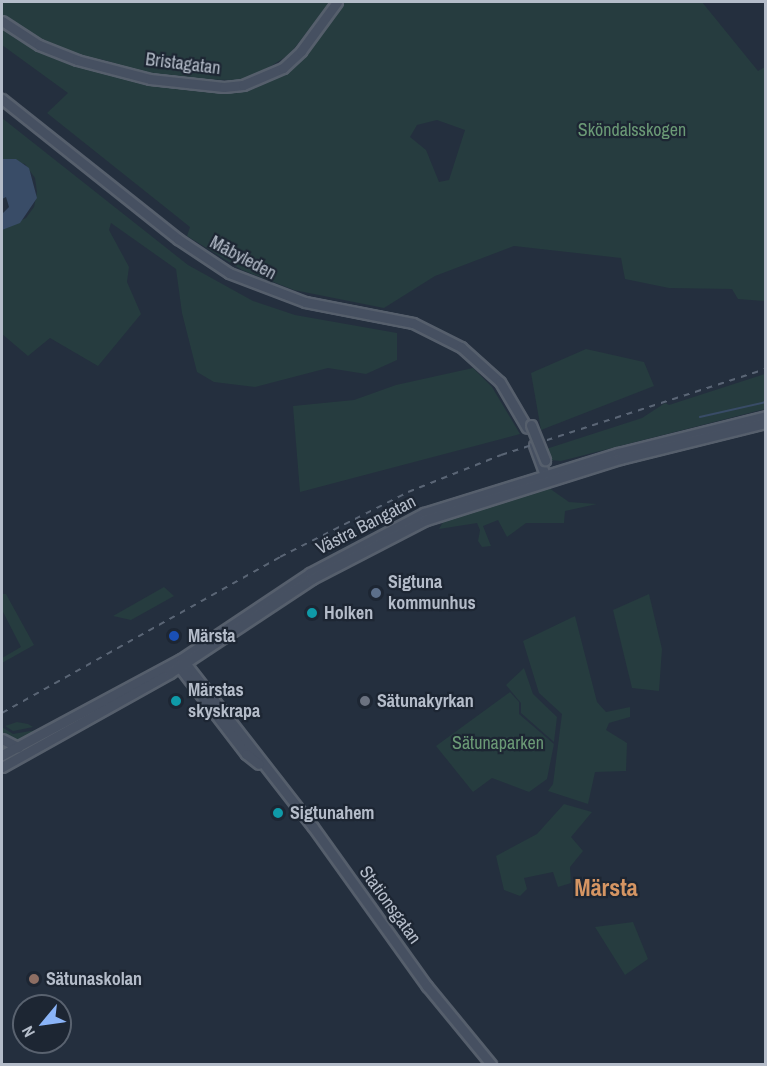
<!DOCTYPE html>
<meta charset="utf-8">
<style>
body{margin:0}
#map{position:relative;width:767px;height:1066px;overflow:hidden;background:#242f3e;font-family:"Archivo Narrow",sans-serif}
div>[style]{position:absolute}
[style*='--x']{left:calc(var(--x)*1px);top:calc(var(--y)*1px);width:calc(var(--w)*1px);rotate:calc(var(--a)*1deg)}
.green>*{inset:0;background:#263c3f}
.water>*{inset:0;background:#394c67}
.stream>*{height:1.5px;margin:-0.75px;padding:0 0.75px;transform-origin:0.75px;border-radius:0.75px;background:#394c67}
.roads{filter:drop-shadow(2px 0 #565f6c) drop-shadow(-2px 0 #565f6c) drop-shadow(0 2px #565f6c) drop-shadow(0 -2px #565f6c)}
.secondary>*{height:9px;margin:-4.5px;padding:0 4.5px;transform-origin:4.5px;border-radius:4.5px;background:#465061}
.rail>*{height:1.5px;margin-top:-0.75px;transform-origin:0;background:repeating-linear-gradient(90deg,#5a6575 0 6px,transparent 0 12px)}
.bridges{filter:drop-shadow(2px 0 #565f6c) drop-shadow(-2px 0 #565f6c) drop-shadow(0 2px #565f6c) drop-shadow(0 -2px #565f6c)}
.secondary-bridge>*{height:9px;margin:-4.5px;padding:0 4.5px;transform-origin:4.5px;border-radius:4.5px;background:#465061}
.dots>*{width:16px;height:16px;translate:-50% -50%;box-sizing:border-box;border:3px solid #1d2633;border-radius:50%}
span{translate:-50% -50%;white-space:nowrap;text-align:center;line-height:1.15;-webkit-text-stroke:4.5px #1d2633;paint-order:stroke}
.street-label{font-size:18px;color:#b4bcc9}
.park-label{font-size:18px;color:#6b9a76}
.poi-label{font-size:18px;color:#b4bcc9;font-weight:700}
.left{translate:0 -50%;text-align:left}
.district-label{font-size:24px;color:#d59563;font-weight:700}
.frame{position:absolute;inset:0;border:3px solid #b4bcc9;pointer-events:none}
.north{position:absolute;left:12px;top:994px;width:60px;height:60px;box-sizing:border-box;background:#1d2633;border:2px solid #59626f;border-radius:50%;rotate:241deg;font-size:16px;font-weight:700;line-height:24px;text-align:center;color:#b4bcc9}
.north::after{content:'';display:block;margin:auto;width:21px;height:27px;background:#8ab4f8;clip-path:polygon(50% 0,100% 100%,50% 72%,0 100%)}
</style>
<div id="map">
<div class="green">
<i style="clip-path:polygon(2px 2px,330px 2px,290px 54px,251px 79px,235px 80px,167px 79px,100px 59px,75px 58px,30px 39px,2px 16px)"></i>
<i style="clip-path:polygon(evenodd,344px 2px,702px 2px,758px 71px,765px 67px,765px 301px,738px 299px,732px 289px,669px 288px,625px 279px,621px 258px,514px 246px,435px 276px,384px 308px,294px 290px,242px 270px,187px 236px,190px 227px,47px 113px,68px 93px,2px 45px,2px 28px,30px 43px,124px 77px,193px 91px,254px 89px,285px 73px,344px 2px,437px 120px,465px 130px,449px 180px,439px 182px,426px 150px,410px 137px,417px 125px,437px 120px)"></i>
<i style="clip-path:polygon(2px 118px,188px 265px,253px 301px,295px 315px,397px 333px,397px 360px,366px 374px,328px 368px,255px 387px,214px 382px,197px 372px,182px 313px,176px 269px,111px 223px,109px 230px,129px 267px,127px 282px,141px 314px,98px 366px,50px 338px,28px 356px,2px 334px,2px 230px,26px 218px,34px 207px,37px 192px,35px 178px,25px 164px,2px 159px)"></i>
<i style="clip-path:polygon(586px 349px,644px 362px,654px 386px,541px 430px,531px 373px)"></i>
<i style="clip-path:polygon(473px 368px,492px 387px,520px 434px,300px 492px,293px 406px,354px 400px,396px 385px)"></i>
<i style="clip-path:polygon(765px 374px,765px 409px,561px 461px,551px 460px,546px 449px,642px 418px,665px 403px,669px 405px)"></i>
<i style="clip-path:polygon(541px 488px,549px 488px,569px 502px,597px 504px,565px 511px,564px 523px,526px 523px,507px 537px,498px 520px,483px 526px,491px 546px,482px 547px,478px 541px,480px 530px,477px 523px,439px 529px,443px 522px)"></i>
<i style="clip-path:polygon(164px 587px,174px 596px,131px 620px,113px 616px)"></i>
<i style="clip-path:polygon(2px 594px,6px 594px,34px 645px,2px 663px,2px 658px,21px 647px,2px 610px)"></i>
<i style="clip-path:polygon(649px 594px,662px 649px,659px 691px,632px 688px,613px 610px)"></i>
<i style="clip-path:polygon(575px 616px,597px 702px,606px 712px,630px 707px,630px 717px,609px 723px,606px 730px,627px 743px,626px 771px,595px 772px,588px 804px,548px 791px,553px 784px,562px 714px,539px 693px,523px 641px)"></i>
<i style="clip-path:polygon(524px 668px,533px 694px,557px 717px,554px 742px,521px 713px,521px 703px,506px 685px)"></i>
<i style="clip-path:polygon(510px 692px,519px 702px,519px 714px,554px 744px,547px 779px,529px 792px,492px 778px,473px 792px,436px 746px)"></i>
<i style="clip-path:polygon(17px 722px,28px 724px,33px 727px,13px 731px,5px 726px)"></i>
<i style="clip-path:polygon(2px 727px,13px 734px,36px 730px,38px 735px,17px 742px,3px 736px)"></i>
<i style="clip-path:polygon(564px 804px,592px 812px,571px 837px,583px 851px,570px 867px,571px 883px,558px 887px,553px 872px,524px 878px,527px 889px,520px 896px,504px 890px,496px 856px,537px 834px)"></i>
<i style="clip-path:polygon(633px 922px,648px 959px,625px 975px,595px 927px)"></i>
</div>
<div class="water">
<i style="clip-path:polygon(2px 159px,16px 159px,29px 168px,37px 198px,20px 223px,2px 230px,2px 214px,9px 207px,6px 197px,2px 199px)"></i>
</div>
<div class="stream">
<i style="--x:700;--y:417;--w:68;--a:-12.8"></i>
</div>
<div class="roads">
<div class="secondary">
<i style="--x:2;--y:21;--w:44;--a:33"></i>
<i style="--x:39;--y:45;--w:41;--a:21.5"></i>
<i style="--x:77;--y:60;--w:75;--a:14.6"></i>
<i style="--x:150;--y:79;--w:74;--a:6.2"></i>
<i style="--x:224;--y:87;--w:19;--a:-6"></i>
<i style="--x:243;--y:85;--w:43;--a:-23"></i>
<i style="--x:283;--y:68;--w:25;--a:-43"></i>
<i style="--x:301;--y:51;--w:61;--a:-53.7"></i>
<i style="--x:2;--y:99;--w:225;--a:38.5"></i>
<i style="--x:178;--y:239;--w:61;--a:33.7"></i>
<i style="--x:229;--y:273;--w:81;--a:20.9"></i>
<i style="--x:305;--y:302;--w:110;--a:11"></i>
<i style="--x:413;--y:323;--w:54;--a:26.6"></i>
<i style="--x:461;--y:347;--w:52;--a:41.9"></i>
<i style="--x:500;--y:382;--w:53;--a:59.6"></i>
<i style="--x:534;--y:445;--w:37;--a:70"></i>
<i style="--x:182;--y:659;--w:213;--a:52.1"></i>
<i style="--x:313;--y:827;--w:196;--a:54.4"></i>
<i style="--x:427;--y:986;--w:101;--a:50.6"></i>
<i style="--x:177;--y:664;--w:113;--a:52.5"></i>
<i style="--x:246;--y:754;--w:16;--a:38"></i>
<i style="--x:2;--y:739;--w:18;--a:27"></i>
<i style="--x:2;--y:755;--w:203;--a:-28.2"></i>
<i style="--x:181;--y:659;--w:155;--a:-33.7"></i>
<i style="--x:310;--y:573;--w:129;--a:-27.8"></i>
<i style="--x:424;--y:513;--w:203;--a:-17.2"></i>
<i style="--x:618;--y:453;--w:153;--a:-14"></i>
<i style="--x:2;--y:767;--w:193;--a:-29.2"></i>
<i style="--x:170;--y:673;--w:170;--a:-33.5"></i>
<i style="--x:312;--y:579;--w:128;--a:-27.4"></i>
<i style="--x:426;--y:520;--w:203;--a:-17.5"></i>
<i style="--x:620;--y:459;--w:150;--a:-13.9"></i>
</div>
</div>
<div class="rail">
<i style="--x:2;--y:713;--w:319;--a:-29.3"></i>
<i style="--x:280;--y:557;--w:144;--a:-26.9"></i>
<i style="--x:408;--y:492;--w:100;--a:-21.7"></i>
<i style="--x:501;--y:455;--w:279;--a:-18"></i>
</div>
<div class="bridges">
<div class="secondary-bridge">
<i style="--x:531;--y:425;--w:38;--a:68"></i>
</div>
</div>
<div class="dots">
<i style="left:376px;top:593px;background:#5c6f8a"></i>
<i style="left:312px;top:613px;background:#0f9aa8"></i>
<i style="left:174px;top:636px;background:#1a4fb4"></i>
<i style="left:176px;top:701px;background:#0f9aa8"></i>
<i style="left:365px;top:701px;background:#6b7280"></i>
<i style="left:278px;top:813px;background:#0f9aa8"></i>
<i style="left:34px;top:979px;background:#8d6e63"></i>
</div>
<div class="street-label">
<span style="left:183px;top:64px;rotate:7deg">Bristagatan</span>
<span style="left:243px;top:258px;rotate:28deg">Måbyleden</span>
<span style="left:366px;top:525px;rotate:-27deg">Västra Bangatan</span>
<span style="left:390px;top:905px;rotate:54deg">Stationsgatan</span>
</div>
<div class="park-label">
<span style="left:632px;top:130px">Sköndalsskogen</span>
<span style="left:498px;top:743px">Sätunaparken</span>
</div>
<div class="poi-label">
<span class="left" style="left:388px;top:593px">Sigtuna<br>kommunhus</span>
<span class="left" style="left:324px;top:613px">Holken</span>
<span class="left" style="left:188px;top:636px">Märsta</span>
<span class="left" style="left:188px;top:701px">Märstas<br>skyskrapa</span>
<span class="left" style="left:377px;top:701px">Sätunakyrkan</span>
<span class="left" style="left:290px;top:813px">Sigtunahem</span>
<span class="left" style="left:46px;top:979px">Sätunaskolan</span>
</div>
<div class="district-label">
<span style="left:606px;top:888px">Märsta</span>
</div>
<div class="frame"></div>
<div class="north">N</div>
</div>
